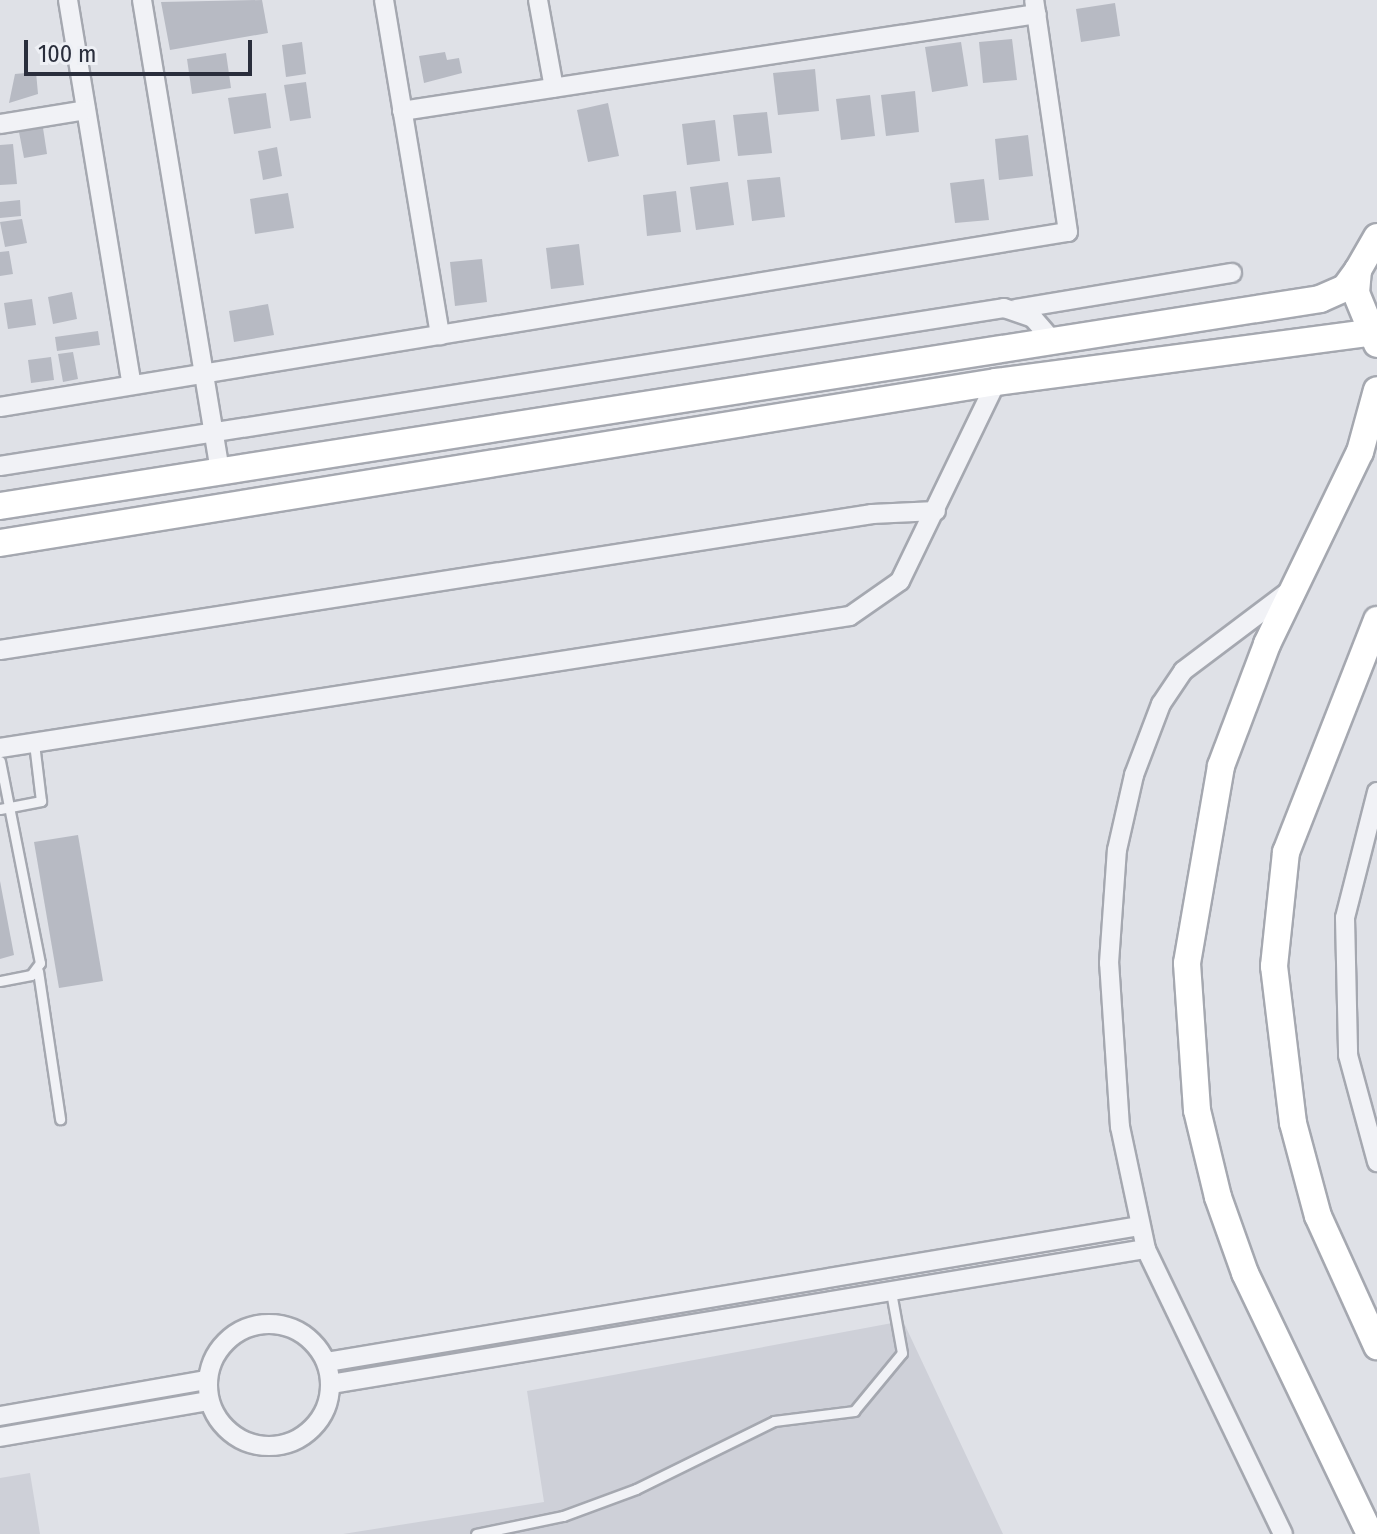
<!DOCTYPE html>
<style>
body{margin:0}
#map{position:relative;width:1377px;height:1534px;overflow:hidden;background:#dfe1e7;font-family:"Fira Sans Condensed",sans-serif}
div>[style]{position:absolute}
[style*='--x']{left:calc(var(--x)*1px);top:calc(var(--y)*1px);width:calc(var(--w)*1px);rotate:calc(var(--a)*1deg)}
.built>*{inset:0;background:#ced0d8}
.building>*{inset:0;background:#b7bac3}
.roads{filter:drop-shadow(2px 0 #a5a8b0) drop-shadow(-2px 0 #a5a8b0) drop-shadow(0 2px #a5a8b0) drop-shadow(0 -2px #a5a8b0)}
.lane>*{height:9px;margin:-4.5px;padding:0 4.5px;transform-origin:4.5px;border-radius:4.5px;background:#f1f2f6}
.street>*{height:18px;margin:-9px;padding:0 9px;transform-origin:9px;border-radius:9px;background:#f1f2f6}
.street>.ring{margin:-9px;padding:0;box-sizing:content-box;background:none;border:18px solid #f1f2f6;border-radius:50%}
.secondary>*{height:26px;margin:-13px;padding:0 13px;transform-origin:13px;border-radius:13px;background:#fff}
span{translate:-50% -50%;white-space:nowrap;text-align:center;line-height:1.15;-webkit-text-stroke:8px #eef0f5;paint-order:stroke}
.scale{position:absolute;left:24px;top:40px;width:228px;height:36px;box-sizing:border-box;border:4px solid #2a2e3c;border-top:0;padding-left:10px;font-size:24px;line-height:28px;white-space:nowrap;color:#2a2e3c;-webkit-text-stroke:6px #eef0f5;paint-order:stroke}
</style>
<div id="map">
<div class="built">
<i style="clip-path:polygon(903px 1321px,1003px 1534px,343px 1534px,544px 1502px,527px 1391px)"></i>
<i style="clip-path:polygon(30px 1473px,40px 1534px,0 1534px,0 1478px)"></i>
</div>
<div class="building">
<i style="clip-path:polygon(262px 0,268px 33px,170px 50px,161px 2px)"></i>
<i style="clip-path:polygon(1115px 3px,1120px 36px,1081px 42px,1076px 9px)"></i>
<i style="clip-path:polygon(1012px 39px,1017px 80px,983px 83px,979px 42px)"></i>
<i style="clip-path:polygon(302px 42px,306px 74px,286px 77px,282px 45px)"></i>
<i style="clip-path:polygon(961px 42px,968px 86px,932px 92px,925px 47px)"></i>
<i style="clip-path:polygon(445px 52px,447px 60px,459px 58px,462px 73px,424px 83px,419px 56px)"></i>
<i style="clip-path:polygon(226px 53px,231px 88px,192px 94px,187px 59px)"></i>
<i style="clip-path:polygon(815px 69px,819px 111px,778px 115px,773px 73px)"></i>
<i style="clip-path:polygon(36px 72px,38px 94px,9px 103px,15px 74px)"></i>
<i style="clip-path:polygon(306px 82px,311px 118px,290px 121px,284px 85px)"></i>
<i style="clip-path:polygon(915px 91px,919px 132px,886px 136px,881px 95px)"></i>
<i style="clip-path:polygon(266px 93px,271px 128px,234px 134px,228px 98px)"></i>
<i style="clip-path:polygon(870px 95px,875px 136px,841px 140px,836px 99px)"></i>
<i style="clip-path:polygon(608px 103px,619px 156px,588px 162px,577px 110px)"></i>
<i style="clip-path:polygon(767px 112px,772px 153px,738px 156px,733px 115px)"></i>
<i style="clip-path:polygon(715px 120px,720px 161px,687px 165px,682px 124px)"></i>
<i style="clip-path:polygon(43px 128px,47px 154px,24px 158px,19px 132px)"></i>
<i style="clip-path:polygon(1028px 135px,1033px 176px,999px 180px,995px 139px)"></i>
<i style="clip-path:polygon(13px 144px,17px 184px,0 185px,0 145px)"></i>
<i style="clip-path:polygon(277px 147px,282px 176px,263px 180px,258px 151px)"></i>
<i style="clip-path:polygon(780px 177px,785px 217px,752px 221px,747px 180px)"></i>
<i style="clip-path:polygon(984px 179px,989px 220px,955px 223px,950px 183px)"></i>
<i style="clip-path:polygon(728px 182px,734px 225px,696px 230px,690px 187px)"></i>
<i style="clip-path:polygon(676px 191px,681px 232px,647px 236px,643px 195px)"></i>
<i style="clip-path:polygon(288px 193px,294px 228px,255px 234px,250px 199px)"></i>
<i style="clip-path:polygon(20px 200px,21px 216px,0 218px,0 202px)"></i>
<i style="clip-path:polygon(22px 219px,27px 243px,5px 247px,0 222px)"></i>
<i style="clip-path:polygon(579px 244px,584px 285px,551px 289px,546px 248px)"></i>
<i style="clip-path:polygon(9px 251px,13px 274px,0 276px,0 252px)"></i>
<i style="clip-path:polygon(482px 259px,487px 302px,455px 306px,450px 262px)"></i>
<i style="clip-path:polygon(72px 292px,77px 319px,53px 324px,48px 297px)"></i>
<i style="clip-path:polygon(32px 299px,36px 325px,8px 329px,4px 303px)"></i>
<i style="clip-path:polygon(268px 304px,274px 335px,234px 342px,229px 311px)"></i>
<i style="clip-path:polygon(98px 331px,100px 345px,57px 351px,55px 337px)"></i>
<i style="clip-path:polygon(73px 352px,78px 379px,63px 382px,58px 354px)"></i>
<i style="clip-path:polygon(51px 357px,54px 380px,31px 383px,28px 360px)"></i>
<i style="clip-path:polygon(78px 835px,103px 981px,59px 988px,34px 842px)"></i>
<i style="clip-path:polygon(0 881px,14px 955px,0 959px)"></i>
</div>
<div class="roads">
<div class="lane">
<i style="--x:0;--y:761;--w:206;--a:78.8"></i>
<i style="--x:40;--y:963;--w:15;--a:127"></i>
<i style="--x:31;--y:975;--w:32;--a:169"></i>
<i style="--x:0;--y:809;--w:42;--a:-11"></i>
<i style="--x:41;--y:801;--w:58;--a:-96.9"></i>
<i style="--x:38;--y:971;--w:150;--a:81.5"></i>
<i style="--x:476;--y:1534;--w:89;--a:-11.7"></i>
<i style="--x:563;--y:1516;--w:78;--a:-20.3"></i>
<i style="--x:636;--y:1489;--w:154;--a:-26.2"></i>
<i style="--x:774;--y:1421;--w:81;--a:-7.1"></i>
<i style="--x:854;--y:1411;--w:75;--a:-50.4"></i>
<i style="--x:902;--y:1353;--w:62;--a:-100.2"></i>
</div>
<div class="street">
<i style="--x:68;--y:0;--w:390;--a:80.6"></i>
<i style="--x:142;--y:0;--w:477;--a:80.6"></i>
<i style="--x:384;--y:0;--w:340;--a:80.5"></i>
<i style="--x:538;--y:0;--w:89;--a:79.7"></i>
<i style="--x:402;--y:111;--w:642;--a:-8.69"></i>
<i style="--x:0;--y:124;--w:87;--a:-9.2"></i>
<i style="--x:1016;--y:309;--w:219;--a:-9.5"></i>
<i style="--x:0;--y:407;--w:1082;--a:-9.31"></i>
<i style="--x:1068;--y:232;--w:234;--a:-98.3"></i>
<i style="--x:0;--y:466;--w:1016;--a:-8.94"></i>
<i style="--x:1004;--y:308;--w:31;--a:19"></i>
<i style="--x:1033;--y:318;--w:28;--a:49"></i>
<i style="--x:0;--y:650;--w:883;--a:-8.86"></i>
<i style="--x:872;--y:514;--w:64;--a:-2.7"></i>
<i style="--x:0;--y:748;--w:860;--a:-8.83"></i>
<i style="--x:850;--y:616;--w:61;--a:-35"></i>
<i style="--x:900;--y:581;--w:221;--a:-64.2"></i>
<i style="--x:1377;--y:792;--w:130;--a:104.3"></i>
<i style="--x:1345;--y:918;--w:137;--a:88.7"></i>
<i style="--x:1348;--y:1055;--w:111;--a:74.8"></i>
<i class="ring" style="left:208px;top:1324px;width:104px;height:104px"></i>
<i style="--x:327;--y:1362;--w:823;--a:-9.51"></i>
<i style="--x:331;--y:1384;--w:826;--a:-9.41"></i>
<i style="--x:0;--y:1416;--w:210;--a:-9.9"></i>
<i style="--x:0;--y:1437;--w:212;--a:-9.8"></i>
<i style="--x:1283;--y:1534;--w:316;--a:-115.7"></i>
<i style="--x:1146;--y:1249;--w:125;--a:-102"></i>
<i style="--x:1120;--y:1127;--w:164;--a:-93.8"></i>
<i style="--x:1109;--y:963;--w:113;--a:-86"></i>
<i style="--x:1117;--y:850;--w:77;--a:-77.2"></i>
<i style="--x:1134;--y:775;--w:76;--a:-69.2"></i>
<i style="--x:1161;--y:704;--w:40;--a:-56"></i>
<i style="--x:1183;--y:671;--w:138;--a:-37"></i>
</div>
<div class="secondary">
<i style="--x:1377;--y:237;--w:38;--a:120"></i>
<i style="--x:1358;--y:270;--w:23;--a:95"></i>
<i style="--x:1356;--y:293;--w:55;--a:67.6"></i>
<i style="--x:0;--y:506;--w:1336;--a:-8.91"></i>
<i style="--x:1320;--y:299;--w:27;--a:-24"></i>
<i style="--x:1345;--y:288;--w:22;--a:-54"></i>
<i style="--x:0;--y:543;--w:1009;--a:-9.18"></i>
<i style="--x:996;--y:382;--w:374;--a:-7.5"></i>
<i style="--x:1377;--y:620;--w:249;--a:111.4"></i>
<i style="--x:1286;--y:852;--w:115;--a:96"></i>
<i style="--x:1274;--y:966;--w:158;--a:83.1"></i>
<i style="--x:1293;--y:1123;--w:96;--a:75"></i>
<i style="--x:1318;--y:1216;--w:143;--a:65.6"></i>
<i style="--x:1370;--y:1534;--w:289;--a:-115.6"></i>
<i style="--x:1245;--y:1273;--w:81;--a:-109.6"></i>
<i style="--x:1218;--y:1197;--w:89;--a:-103.6"></i>
<i style="--x:1197;--y:1110;--w:147;--a:-93.9"></i>
<i style="--x:1187;--y:963;--w:200;--a:-80.2"></i>
<i style="--x:1221;--y:766;--w:130;--a:-69.3"></i>
<i style="--x:1267;--y:644;--w:213;--a:-64.2"></i>
<i style="--x:1360;--y:452;--w:64;--a:-74.7"></i>
</div>
</div>
<div class="scale">100 m</div>
</div>
